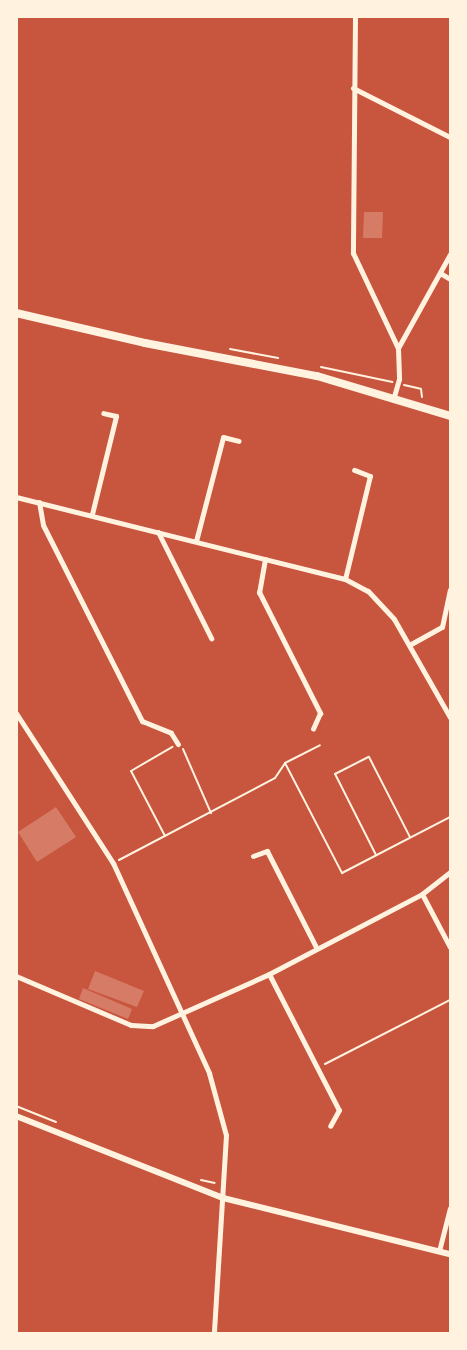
<!DOCTYPE html>
<style>
body{margin:0}
#map{position:relative;width:467px;height:1350px;overflow:hidden;background:#c8553d;font-family:Poppins,sans-serif}
div>[style]{position:absolute}
[style*='--x']{left:calc(var(--x)*1px);top:calc(var(--y)*1px);width:calc(var(--w)*1px);rotate:calc(var(--a)*1deg)}
.building>*{inset:0;background:#d67c66}
.path>*{height:2px;margin:-1px;padding:0 1px;transform-origin:1px;border-radius:1px;background:#fff3e0}
.minor>*{height:5px;margin:-2.5px;padding:0 2.5px;transform-origin:2.5px;border-radius:2.5px;background:#fff3e0}
.tertiary>*{height:6px;margin:-3px;padding:0 3px;transform-origin:3px;border-radius:3px;background:#fff3e0}
.secondary>*{height:8px;margin:-4px;padding:0 4px;transform-origin:4px;border-radius:4px;background:#fff3e0}
span{translate:-50% -50%;white-space:nowrap;text-align:center;line-height:1.15;-webkit-text-stroke:6px #fff3e0;paint-order:stroke}
.frame{position:absolute;inset:0;border:18px solid #fff3e0;pointer-events:none}
</style>
<div id="map">
<div class="building">
<i style="clip-path:polygon(364px 212px,383px 212px,382px 238px,363px 238px)"></i>
<i style="clip-path:polygon(56px 807px,76px 837px,37px 862px,18px 832px)"></i>
<i style="clip-path:polygon(95px 971px,144px 991px,137px 1007px,88px 989px)"></i>
<i style="clip-path:polygon(83px 988px,132px 1009px,128px 1019px,79px 999px)"></i>
</div>
<div class="path">
<i style="--x:230;--y:349;--w:49;--a:10.6"></i>
<i style="--x:321;--y:367;--w:73;--a:11.9"></i>
<i style="--x:404;--y:385;--w:17;--a:13"></i>
<i style="--x:421;--y:389;--w:8;--a:83"></i>
<i style="--x:183;--y:749;--w:70;--a:66.4"></i>
<i style="--x:285;--y:763;--w:124;--a:62.6"></i>
<i style="--x:342;--y:873;--w:122;--a:-27.4"></i>
<i style="--x:165;--y:836;--w:73;--a:-117.6"></i>
<i style="--x:131;--y:771;--w:48;--a:-30.3"></i>
<i style="--x:376;--y:855;--w:91;--a:-116.8"></i>
<i style="--x:335;--y:774;--w:38;--a:-27"></i>
<i style="--x:369;--y:757;--w:90;--a:62.9"></i>
<i style="--x:119;--y:860;--w:176;--a:-27.7"></i>
<i style="--x:275;--y:778;--w:18;--a:-56"></i>
<i style="--x:285;--y:763;--w:39;--a:-27"></i>
<i style="--x:325;--y:1064;--w:140;--a:-27.1"></i>
<i style="--x:16;--y:1106;--w:43;--a:21.8"></i>
<i style="--x:201;--y:1180;--w:14;--a:12"></i>
</div>
<div class="minor">
<i style="--x:355;--y:16;--w:237;--a:90.5"></i>
<i style="--x:353;--y:253;--w:105;--a:64.7"></i>
<i style="--x:398;--y:348;--w:31;--a:88"></i>
<i style="--x:399;--y:379;--w:19;--a:106"></i>
<i style="--x:353;--y:88;--w:109;--a:26.8"></i>
<i style="--x:440;--y:273;--w:12;--a:31"></i>
<i style="--x:398;--y:348;--w:107;--a:-61"></i>
<i style="--x:16;--y:497;--w:339;--a:14"></i>
<i style="--x:345;--y:579;--w:26;--a:28"></i>
<i style="--x:368;--y:591;--w:38;--a:47"></i>
<i style="--x:394;--y:619;--w:113;--a:60.3"></i>
<i style="--x:39;--y:502;--w:23;--a:80"></i>
<i style="--x:43;--y:525;--w:220;--a:63.2"></i>
<i style="--x:142;--y:721;--w:31;--a:22"></i>
<i style="--x:171;--y:733;--w:13;--a:58"></i>
<i style="--x:92;--y:514;--w:101;--a:-76.2"></i>
<i style="--x:116;--y:416;--w:13;--a:-167"></i>
<i style="--x:158;--y:532;--w:119;--a:63.4"></i>
<i style="--x:196;--y:541;--w:107;--a:-75.4"></i>
<i style="--x:223;--y:437;--w:16;--a:14"></i>
<i style="--x:265;--y:559;--w:34;--a:100"></i>
<i style="--x:259;--y:592;--w:136;--a:63.2"></i>
<i style="--x:320;--y:713;--w:17;--a:114"></i>
<i style="--x:345;--y:579;--w:106;--a:-76.4"></i>
<i style="--x:370;--y:476;--w:17;--a:-159"></i>
<i style="--x:411;--y:644;--w:35;--a:-29"></i>
<i style="--x:442;--y:627;--w:38;--a:-78"></i>
<i style="--x:16;--y:713;--w:179;--a:57.1"></i>
<i style="--x:113;--y:863;--w:231;--a:65.4"></i>
<i style="--x:209;--y:1073;--w:64;--a:74.7"></i>
<i style="--x:226;--y:1135;--w:199;--a:93.5"></i>
<i style="--x:253;--y:856;--w:15;--a:-20"></i>
<i style="--x:267;--y:851;--w:108;--a:63"></i>
<i style="--x:422;--y:894;--w:60;--a:62.2"></i>
<i style="--x:269;--y:974;--w:153;--a:62.8"></i>
<i style="--x:339;--y:1110;--w:18;--a:119"></i>
<i style="--x:16;--y:976;--w:125;--a:23.1"></i>
<i style="--x:131;--y:1025;--w:22;--a:3"></i>
<i style="--x:153;--y:1026;--w:127;--a:-24.1"></i>
<i style="--x:269;--y:974;--w:173;--a:-27.6"></i>
<i style="--x:422;--y:894;--w:36;--a:-38"></i>
<i style="--x:439;--y:1251;--w:44;--a:-75.7"></i>
</div>
<div class="tertiary">
<i style="--x:16;--y:1116;--w:223;--a:21.6"></i>
<i style="--x:223;--y:1198;--w:234;--a:13.9"></i>
</div>
<div class="secondary">
<i style="--x:16;--y:313;--w:132;--a:13.1"></i>
<i style="--x:145;--y:343;--w:175;--a:10.9"></i>
<i style="--x:317;--y:376;--w:139;--a:16.7"></i>
</div>
<div class="frame"></div>
</div>
